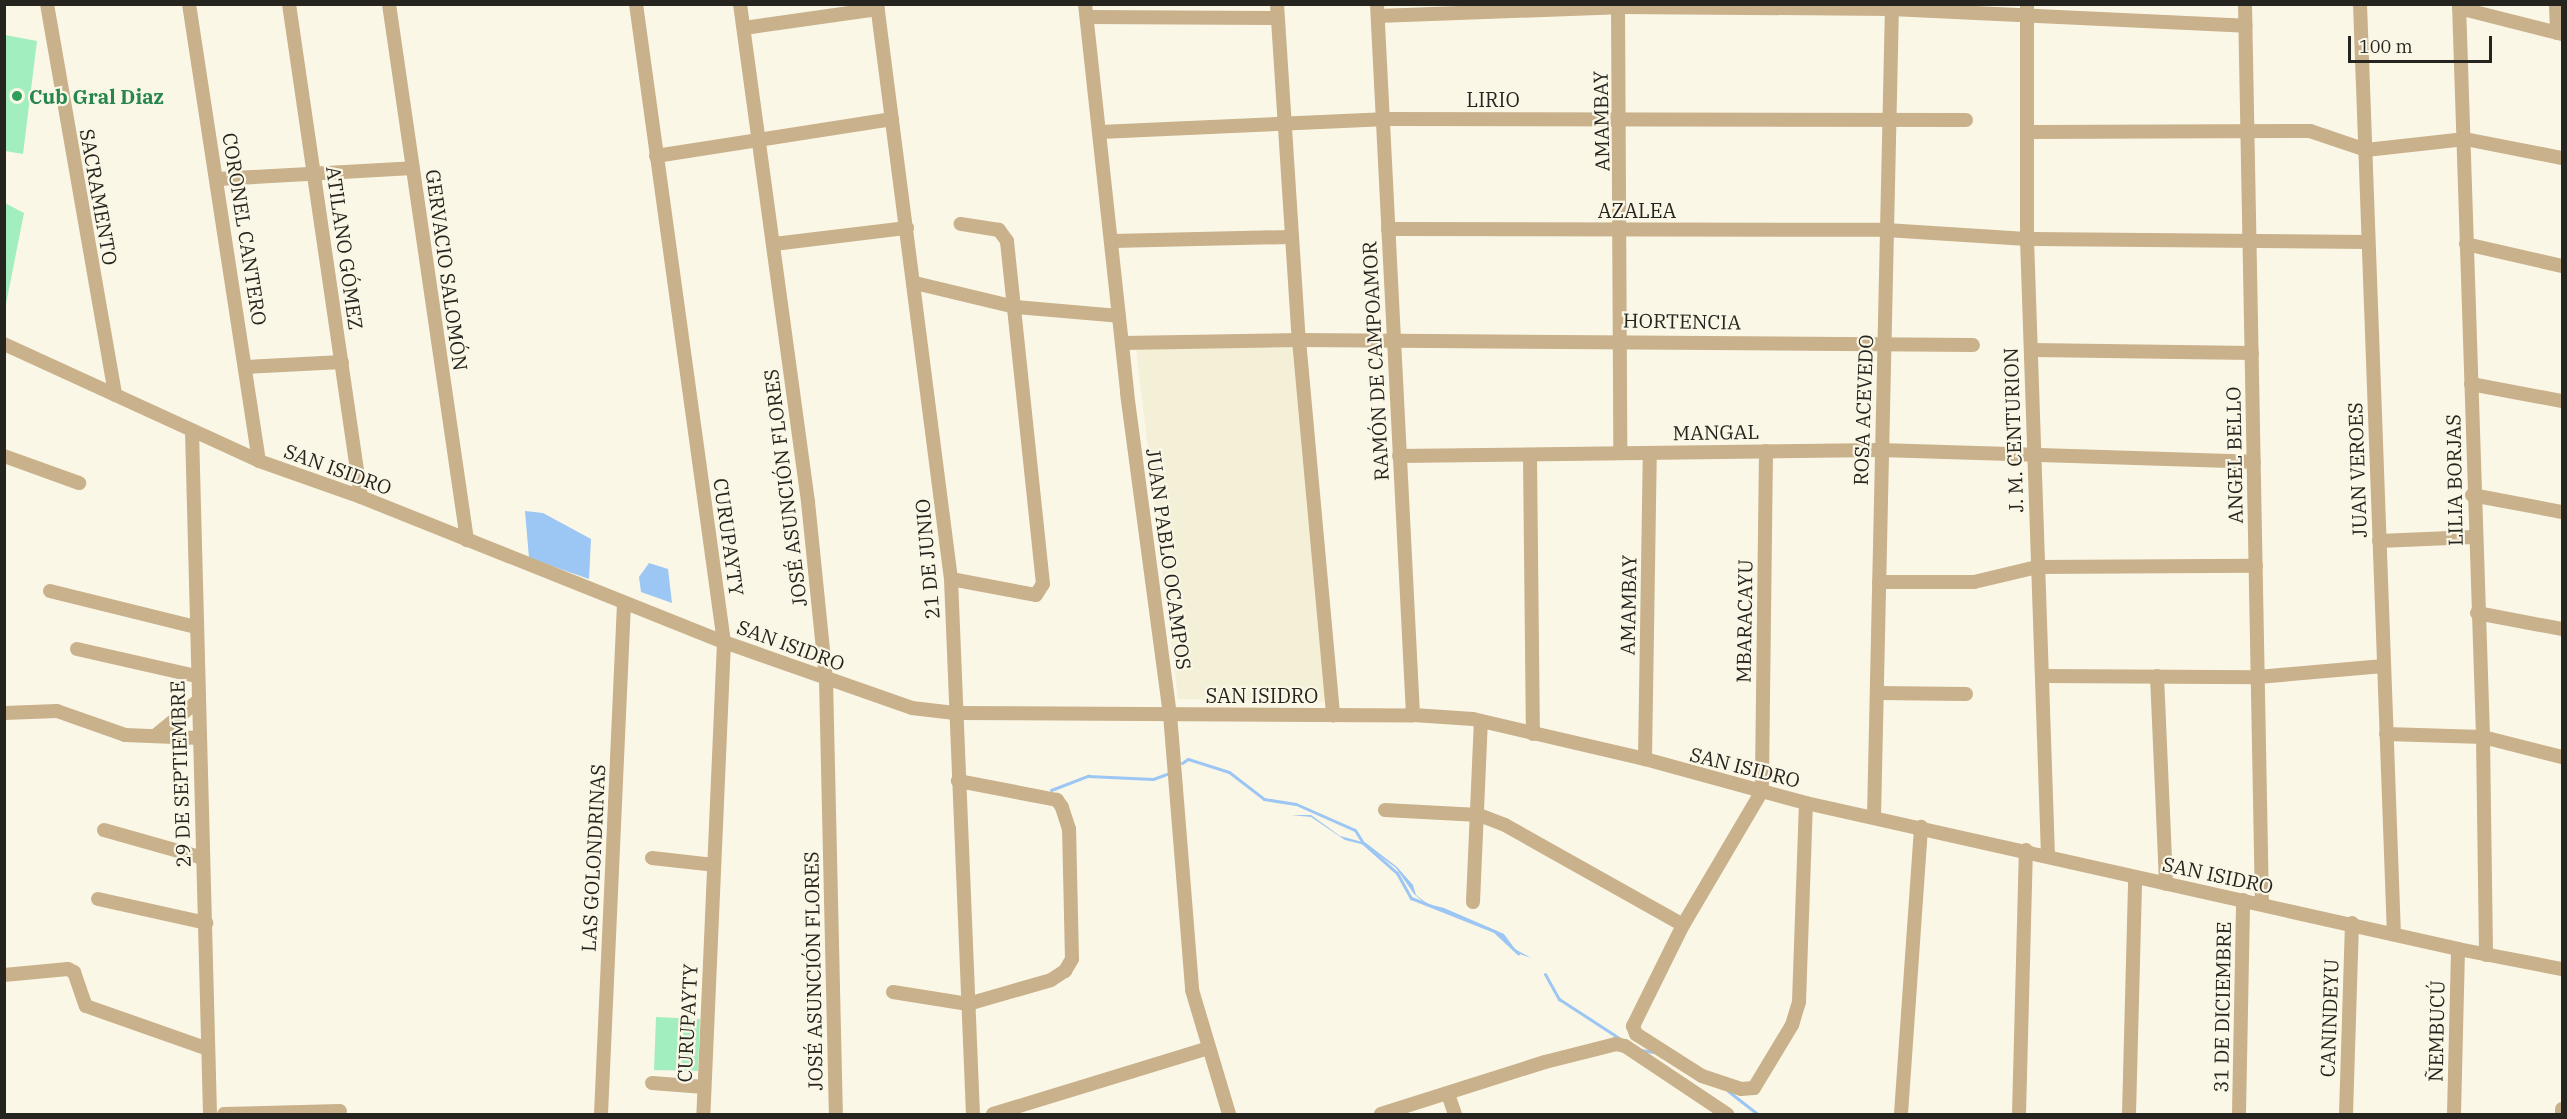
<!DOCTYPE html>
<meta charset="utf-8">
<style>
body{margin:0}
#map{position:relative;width:2567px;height:1119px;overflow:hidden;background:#fbf7e7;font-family:"IBM Plex Serif",serif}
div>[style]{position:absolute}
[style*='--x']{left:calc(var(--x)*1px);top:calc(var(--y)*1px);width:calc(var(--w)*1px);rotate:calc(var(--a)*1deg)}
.built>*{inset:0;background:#f4efd7}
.green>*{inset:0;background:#a3eebe}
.water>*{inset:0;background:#9cc6f3}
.stream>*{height:3px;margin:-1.5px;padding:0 1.5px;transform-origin:1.5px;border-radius:1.5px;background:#9cc6f3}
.minor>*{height:14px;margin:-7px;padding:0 7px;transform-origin:7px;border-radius:7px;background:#c9b18b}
.dots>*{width:16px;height:16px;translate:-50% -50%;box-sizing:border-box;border:3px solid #fbf7e7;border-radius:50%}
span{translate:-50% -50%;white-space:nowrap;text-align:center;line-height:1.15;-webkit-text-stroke:4.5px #fbf7e7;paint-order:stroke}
.leisure-label{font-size:20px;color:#27864d;font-weight:700}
.left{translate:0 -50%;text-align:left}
.street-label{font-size:20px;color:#26241e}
.frame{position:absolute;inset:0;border:6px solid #26241e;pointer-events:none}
.scale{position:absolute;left:2348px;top:36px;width:144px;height:27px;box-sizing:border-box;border:3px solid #26241e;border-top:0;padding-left:8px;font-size:18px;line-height:21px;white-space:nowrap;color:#26241e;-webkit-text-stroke:4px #fbf7e7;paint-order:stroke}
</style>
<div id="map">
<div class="built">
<i style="clip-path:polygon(1303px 347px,1327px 702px,1178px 699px,1136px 349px)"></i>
</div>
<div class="green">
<i style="clip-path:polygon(5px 35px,37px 41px,23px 154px,5px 151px)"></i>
<i style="clip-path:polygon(5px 203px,24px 213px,5px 309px)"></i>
<i style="clip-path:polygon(656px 1017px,700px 1019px,698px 1071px,654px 1070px)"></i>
</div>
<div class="water">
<i style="clip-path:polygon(525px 511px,543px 513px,591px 539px,589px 579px,529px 558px)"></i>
<i style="clip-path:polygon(649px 563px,668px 569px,672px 603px,641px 592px,639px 577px)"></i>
<i style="clip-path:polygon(1291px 815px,1311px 815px,1340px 836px,1366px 843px,1397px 867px,1413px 885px,1416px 895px,1428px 904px,1444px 908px,1495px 930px,1504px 934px,1515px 949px,1531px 958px,1517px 953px,1494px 930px,1426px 904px,1414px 894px,1396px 868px,1365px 845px,1345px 840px,1311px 817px)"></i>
</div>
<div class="stream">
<i style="--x:1182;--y:763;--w:7;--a:-34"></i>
<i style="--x:1188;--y:759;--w:43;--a:17.6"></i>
<i style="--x:1229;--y:772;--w:44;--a:37.6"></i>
<i style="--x:1264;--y:799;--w:32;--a:9"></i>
<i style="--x:1296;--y:804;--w:64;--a:23.8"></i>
<i style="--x:1355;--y:830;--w:15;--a:58"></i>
<i style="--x:1363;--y:843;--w:45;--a:41.4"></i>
<i style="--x:1397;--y:873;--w:29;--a:61"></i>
<i style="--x:1411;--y:898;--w:89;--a:21.7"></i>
<i style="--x:1494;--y:931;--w:33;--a:43"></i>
<i style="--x:1051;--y:790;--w:40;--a:-21"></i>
<i style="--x:1088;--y:776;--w:65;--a:2.6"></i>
<i style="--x:1153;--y:779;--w:15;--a:-20"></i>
<i style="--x:1545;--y:974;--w:29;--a:61"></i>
<i style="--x:1559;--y:999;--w:72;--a:33"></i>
<i style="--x:1640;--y:1050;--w:14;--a:8"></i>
<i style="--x:1728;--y:1091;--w:37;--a:38"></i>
</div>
<div class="minor">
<i style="--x:47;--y:4;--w:397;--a:80.1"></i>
<i style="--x:189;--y:4;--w:462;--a:81.3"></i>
<i style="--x:289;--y:4;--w:498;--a:81.7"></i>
<i style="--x:389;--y:4;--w:542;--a:81.72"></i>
<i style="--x:636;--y:4;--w:644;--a:82.15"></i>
<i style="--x:724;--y:642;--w:472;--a:92.5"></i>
<i style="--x:740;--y:4;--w:503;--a:82.22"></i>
<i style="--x:808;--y:502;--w:178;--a:84.2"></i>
<i style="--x:826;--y:679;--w:435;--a:88.7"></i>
<i style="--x:877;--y:4;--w:580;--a:82.67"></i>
<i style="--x:951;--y:579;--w:535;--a:87.65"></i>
<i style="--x:1085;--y:4;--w:391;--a:83.8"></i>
<i style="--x:1127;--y:393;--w:324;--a:82.4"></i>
<i style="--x:1170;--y:714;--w:277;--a:85.4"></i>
<i style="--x:1192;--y:990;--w:129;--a:73.4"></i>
<i style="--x:1277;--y:4;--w:337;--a:86.3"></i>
<i style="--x:1299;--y:340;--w:674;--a:0.43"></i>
<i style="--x:1377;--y:4;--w:712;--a:87.1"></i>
<i style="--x:1618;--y:4;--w:448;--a:89.7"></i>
<i style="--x:2245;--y:4;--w:900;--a:88.92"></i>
<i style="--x:2360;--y:4;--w:931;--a:87.91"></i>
<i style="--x:2459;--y:4;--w:733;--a:88.12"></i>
<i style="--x:2483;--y:737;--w:218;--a:89.2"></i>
<i style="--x:2556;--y:4;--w:29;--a:88"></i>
<i style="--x:2027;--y:5;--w:234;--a:90"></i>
<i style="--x:2027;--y:239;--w:616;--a:88.05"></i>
<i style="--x:2459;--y:8;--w:106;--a:14.2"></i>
<i style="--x:1378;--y:16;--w:240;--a:-2.1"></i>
<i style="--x:1618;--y:7;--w:273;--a:0.4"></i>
<i style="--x:1891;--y:9;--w:355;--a:2.7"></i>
<i style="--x:1087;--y:17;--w:190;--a:0.3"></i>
<i style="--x:744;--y:28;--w:135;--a:-8.1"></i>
<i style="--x:1100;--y:132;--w:283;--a:-2.6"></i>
<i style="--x:1383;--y:119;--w:583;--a:0.1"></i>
<i style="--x:2027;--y:132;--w:283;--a:-0.2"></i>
<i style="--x:2310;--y:131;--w:59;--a:18.7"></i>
<i style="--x:2366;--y:150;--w:100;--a:-6.3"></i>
<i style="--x:2465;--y:139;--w:99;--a:11.1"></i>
<i style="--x:656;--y:156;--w:239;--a:-8.9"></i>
<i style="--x:218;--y:179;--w:195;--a:-3.2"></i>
<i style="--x:1388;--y:229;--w:498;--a:0.1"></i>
<i style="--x:1886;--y:230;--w:141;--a:3.7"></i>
<i style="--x:2027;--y:239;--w:341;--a:0.5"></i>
<i style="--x:1112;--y:241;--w:179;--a:-1.3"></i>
<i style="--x:774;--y:244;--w:134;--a:-6.9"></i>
<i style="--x:2466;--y:244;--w:98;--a:12.9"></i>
<i style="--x:915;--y:283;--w:103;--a:13.5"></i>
<i style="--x:1015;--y:307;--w:104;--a:4.9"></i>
<i style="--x:1122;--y:343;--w:177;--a:-1"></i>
<i style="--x:1299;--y:340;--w:377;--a:84.8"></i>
<i style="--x:4;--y:344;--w:281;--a:24.6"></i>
<i style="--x:259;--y:461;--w:108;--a:19.4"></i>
<i style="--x:361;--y:497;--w:391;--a:21.8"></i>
<i style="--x:724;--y:642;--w:199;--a:19.3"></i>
<i style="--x:912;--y:708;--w:43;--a:6.6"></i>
<i style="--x:955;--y:713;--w:458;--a:0.3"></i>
<i style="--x:1413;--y:715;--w:60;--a:3.8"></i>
<i style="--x:1473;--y:719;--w:177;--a:13.1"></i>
<i style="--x:1645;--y:759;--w:167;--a:15.3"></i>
<i style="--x:1806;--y:803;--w:668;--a:12.62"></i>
<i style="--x:2458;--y:949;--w:106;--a:10.9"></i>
<i style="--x:2031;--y:350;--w:221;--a:0.8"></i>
<i style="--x:245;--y:367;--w:97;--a:-3"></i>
<i style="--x:2471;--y:384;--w:93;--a:10.6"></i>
<i style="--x:192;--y:431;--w:683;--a:88.49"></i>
<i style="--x:1766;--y:451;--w:340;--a:90.7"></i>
<i style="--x:1762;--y:791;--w:156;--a:120.5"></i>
<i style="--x:1683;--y:925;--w:113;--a:116.3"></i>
<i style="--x:1633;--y:1026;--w:9;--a:69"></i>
<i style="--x:1636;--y:1034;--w:78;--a:32.5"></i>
<i style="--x:1702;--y:1076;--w:41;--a:18.4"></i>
<i style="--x:1741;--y:1089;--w:13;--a:-4"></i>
<i style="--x:1754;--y:1088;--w:74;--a:-58.9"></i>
<i style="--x:1792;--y:1025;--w:24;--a:-73"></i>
<i style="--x:1799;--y:1002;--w:199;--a:-88"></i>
<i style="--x:4;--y:456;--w:80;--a:19.8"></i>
<i style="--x:1399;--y:456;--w:481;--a:-0.7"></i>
<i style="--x:1880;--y:450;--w:374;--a:1.8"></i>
<i style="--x:1530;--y:456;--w:278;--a:89.4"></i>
<i style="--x:2472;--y:495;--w:92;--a:10.7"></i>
<i style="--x:2379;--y:541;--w:95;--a:-2.4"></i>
<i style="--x:951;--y:579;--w:86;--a:10.7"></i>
<i style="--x:1036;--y:595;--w:13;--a:-58"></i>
<i style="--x:1043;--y:584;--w:345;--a:-96"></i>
<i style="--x:1007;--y:241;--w:14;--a:-126"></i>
<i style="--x:999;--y:230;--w:39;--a:-171"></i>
<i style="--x:1879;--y:582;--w:95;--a:0"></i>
<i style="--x:1974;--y:582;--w:65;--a:-13.4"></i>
<i style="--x:2037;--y:567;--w:219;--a:-0.3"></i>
<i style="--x:50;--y:591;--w:149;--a:13.9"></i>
<i style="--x:2477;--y:613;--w:86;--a:10.7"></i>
<i style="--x:77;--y:649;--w:122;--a:12.8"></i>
<i style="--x:2042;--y:676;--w:216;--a:0.3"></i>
<i style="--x:2258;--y:677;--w:126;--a:-5"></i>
<i style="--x:2157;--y:676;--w:208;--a:87.5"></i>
<i style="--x:1877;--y:693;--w:89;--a:0.6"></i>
<i style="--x:4;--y:713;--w:53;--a:-2.2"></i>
<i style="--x:57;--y:711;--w:72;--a:19.4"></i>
<i style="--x:125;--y:735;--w:74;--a:2.3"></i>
<i style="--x:2386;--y:734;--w:97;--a:1.8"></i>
<i style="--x:2483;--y:737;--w:81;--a:14.2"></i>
<i style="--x:155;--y:736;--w:57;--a:-39.3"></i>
<i style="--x:1645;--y:759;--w:306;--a:-89.1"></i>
<i style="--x:1385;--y:810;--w:94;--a:3"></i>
<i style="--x:1479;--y:815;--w:28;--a:21"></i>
<i style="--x:1505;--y:825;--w:204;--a:29.3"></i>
<i style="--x:1874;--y:817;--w:813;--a:-88.73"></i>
<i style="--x:104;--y:830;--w:103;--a:15.8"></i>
<i style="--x:652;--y:858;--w:62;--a:6.4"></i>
<i style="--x:98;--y:899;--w:111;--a:12.5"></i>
<i style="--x:1473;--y:902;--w:181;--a:-87.5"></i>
<i style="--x:4;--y:975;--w:64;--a:-5.4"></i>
<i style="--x:68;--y:969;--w:7;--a:27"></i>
<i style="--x:74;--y:972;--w:36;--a:71"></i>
<i style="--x:86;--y:1006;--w:129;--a:19.4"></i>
<i style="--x:893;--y:992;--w:76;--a:9.1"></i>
<i style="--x:968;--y:1004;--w:86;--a:-16.1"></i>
<i style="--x:1051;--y:980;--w:17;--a:-33"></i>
<i style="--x:1065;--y:971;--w:14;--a:-60"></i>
<i style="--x:1072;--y:959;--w:130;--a:-91.3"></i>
<i style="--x:1069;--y:829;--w:23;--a:-108"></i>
<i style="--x:1062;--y:807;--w:9;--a:-126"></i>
<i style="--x:1057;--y:800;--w:101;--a:-169.1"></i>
<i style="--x:652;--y:1083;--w:52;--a:4.4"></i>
<i style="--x:1448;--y:1094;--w:21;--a:71"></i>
<i style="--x:224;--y:1114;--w:116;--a:-1.5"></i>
<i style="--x:601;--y:1114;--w:512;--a:-87.42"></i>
<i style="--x:993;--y:1114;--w:226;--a:-17"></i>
<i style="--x:1381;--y:1114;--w:172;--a:-17.6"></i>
<i style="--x:1545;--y:1062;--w:73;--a:-14.2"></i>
<i style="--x:1616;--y:1044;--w:9;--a:13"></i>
<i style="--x:1625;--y:1046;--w:123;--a:33.7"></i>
<i style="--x:1901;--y:1114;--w:288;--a:-86"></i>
<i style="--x:2019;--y:1114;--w:264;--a:-88.5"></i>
<i style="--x:2129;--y:1114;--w:236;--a:-88.5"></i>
<i style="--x:2239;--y:1114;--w:214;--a:-88.9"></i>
<i style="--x:2346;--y:1114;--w:191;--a:-88.2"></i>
<i style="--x:2454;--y:1114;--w:165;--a:-88.6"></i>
<i style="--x:2562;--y:1114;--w:5;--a:-90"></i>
</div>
<div class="dots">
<i style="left:17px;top:96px;background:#2e9e5b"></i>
</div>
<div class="leisure-label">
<span class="left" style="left:29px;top:96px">Cub Gral Diaz</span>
</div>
<div class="street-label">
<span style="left:1493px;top:99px">LIRIO</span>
<span style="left:1601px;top:121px;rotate:-91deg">AMAMBAY</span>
<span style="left:99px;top:197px;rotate:80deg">SACRAMENTO</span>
<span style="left:1637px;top:210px">AZALEA</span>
<span style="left:245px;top:229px;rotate:81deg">CORONEL CANTERO</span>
<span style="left:345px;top:248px;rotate:82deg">ATILANO GÓMEZ</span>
<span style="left:447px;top:270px;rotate:82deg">GERVACIO SALOMÓN</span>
<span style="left:1682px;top:321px;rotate:1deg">HORTENCIA</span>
<span style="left:1375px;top:361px;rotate:-93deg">RAMÓN DE CAMPOAMOR</span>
<span style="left:1863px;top:410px;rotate:-88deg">ROSA ACEVEDO</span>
<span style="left:2013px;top:430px;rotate:-92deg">J. M. CENTURION</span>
<span style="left:1716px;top:432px;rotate:-1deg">MANGAL</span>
<span style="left:2234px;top:455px;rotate:-91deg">ANGEL BELLO</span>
<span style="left:338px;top:469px;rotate:20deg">SAN ISIDRO</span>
<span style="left:2357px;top:470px;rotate:-92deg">JUAN VEROES</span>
<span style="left:2454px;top:480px;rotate:-91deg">LILIA BORJAS</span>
<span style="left:785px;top:488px;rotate:-97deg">JOSÉ ASUNCIÓN FLORES</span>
<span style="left:729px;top:537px;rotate:82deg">CURUPAYTY</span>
<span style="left:927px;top:559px;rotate:-95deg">21 DE JUNIO</span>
<span style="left:1169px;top:559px;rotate:82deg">JUAN PABLO OCAMPOS</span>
<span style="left:1628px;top:605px;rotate:-89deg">AMAMBAY</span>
<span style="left:1744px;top:621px;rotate:-89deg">MBARACAYU</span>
<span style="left:791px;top:645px;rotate:20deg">SAN ISIDRO</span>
<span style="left:1262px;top:695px">SAN ISIDRO</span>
<span style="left:1745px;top:767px;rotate:14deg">SAN ISIDRO</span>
<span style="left:180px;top:774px;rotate:-92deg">29 DE SEPTIEMBRE</span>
<span style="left:593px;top:858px;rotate:-87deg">LAS GOLONDRINAS</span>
<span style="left:2218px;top:875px;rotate:12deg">SAN ISIDRO</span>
<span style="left:813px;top:971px;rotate:-91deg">JOSÉ ASUNCIÓN FLORES</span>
<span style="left:2222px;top:1007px;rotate:-89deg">31 DE DICIEMBRE</span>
<span style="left:2329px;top:1018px;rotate:-88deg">CANINDEYU</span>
<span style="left:687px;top:1023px;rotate:-87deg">CURUPAYTY</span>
<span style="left:2436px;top:1031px;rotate:-89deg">ÑEMBUCÚ</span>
</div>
<div class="frame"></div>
<div class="scale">100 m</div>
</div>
